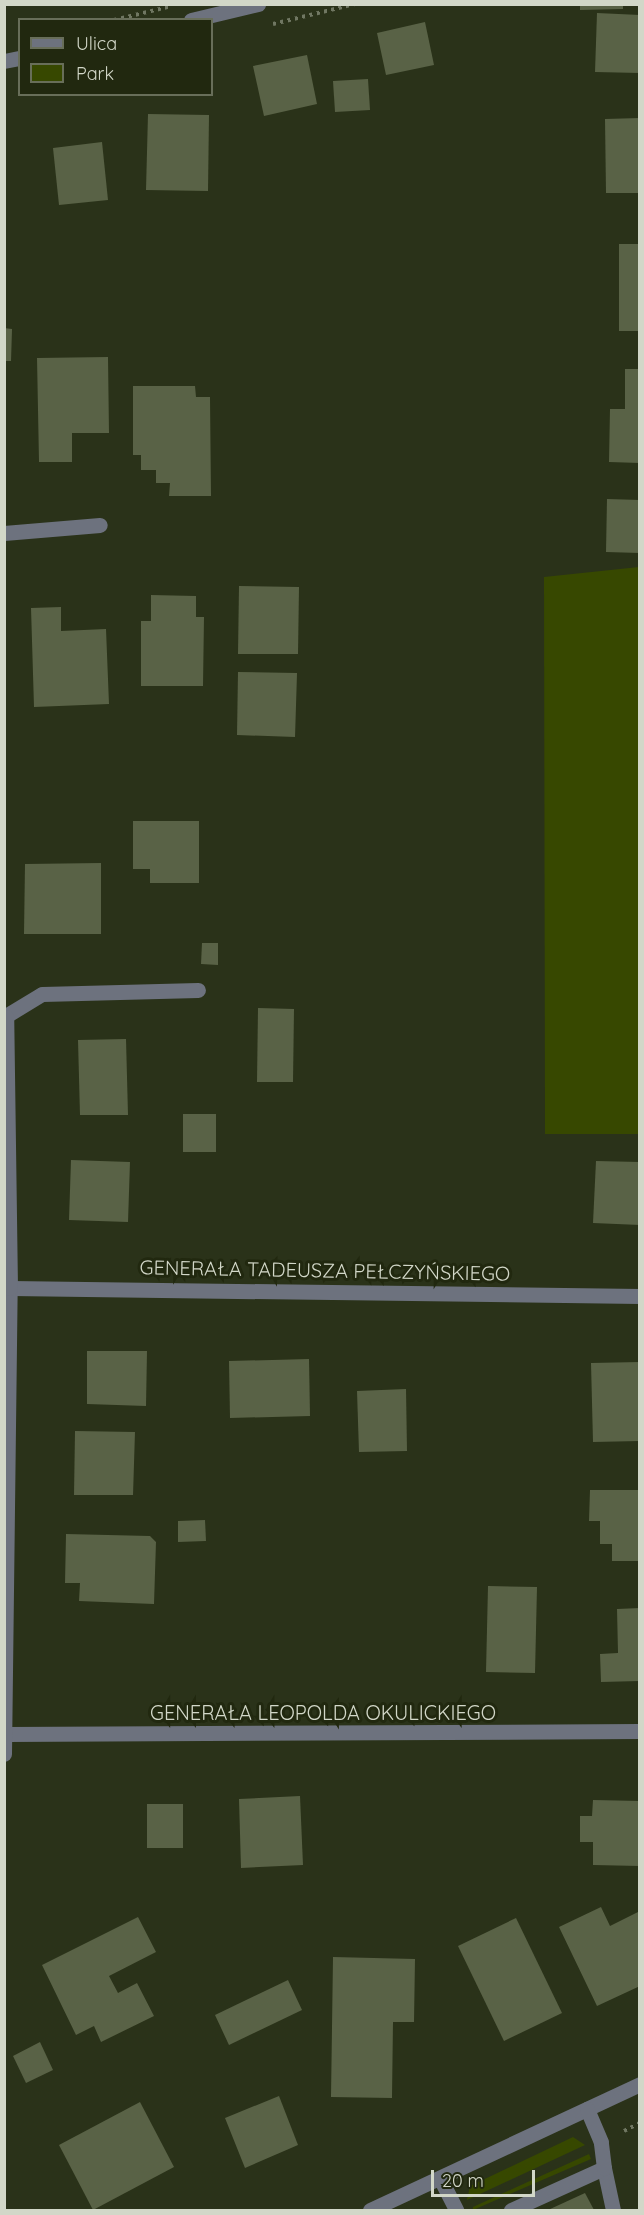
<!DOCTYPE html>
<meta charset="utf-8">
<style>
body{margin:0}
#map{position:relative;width:644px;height:2215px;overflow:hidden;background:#2a3219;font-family:Quicksand,sans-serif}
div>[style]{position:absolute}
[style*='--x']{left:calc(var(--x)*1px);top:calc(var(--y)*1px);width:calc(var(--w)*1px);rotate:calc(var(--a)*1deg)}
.green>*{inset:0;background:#374800}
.building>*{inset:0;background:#596246}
.path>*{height:4px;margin-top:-2px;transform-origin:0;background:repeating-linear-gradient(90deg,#707762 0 3px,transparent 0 7.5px)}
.minor>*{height:15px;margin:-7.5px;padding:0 7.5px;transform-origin:7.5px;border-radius:7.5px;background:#6d727e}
span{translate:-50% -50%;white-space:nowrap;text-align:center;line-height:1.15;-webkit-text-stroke:6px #21280f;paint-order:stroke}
.street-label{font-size:20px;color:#d2d7c8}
.frame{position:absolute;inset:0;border:6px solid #d2d7c8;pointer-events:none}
.legend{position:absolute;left:18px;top:18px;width:195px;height:78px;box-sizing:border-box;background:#21280f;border:2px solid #686e59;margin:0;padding:8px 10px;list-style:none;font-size:18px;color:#d2d7c8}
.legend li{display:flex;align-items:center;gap:12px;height:30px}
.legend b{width:30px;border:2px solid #686e59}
.scale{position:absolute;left:431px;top:2170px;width:104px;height:27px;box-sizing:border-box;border:3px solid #d2d7c8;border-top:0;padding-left:8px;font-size:18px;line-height:21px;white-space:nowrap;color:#d2d7c8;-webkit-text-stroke:4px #21280f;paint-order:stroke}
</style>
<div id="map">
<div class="green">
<i style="clip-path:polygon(639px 567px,639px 1134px,545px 1134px,544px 577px)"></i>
<i style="clip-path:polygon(573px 2137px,585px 2145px,467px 2200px,470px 2186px)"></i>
<i style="clip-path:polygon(589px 2154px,591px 2159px,473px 2210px,473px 2207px)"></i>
</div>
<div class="building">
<i style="clip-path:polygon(580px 4px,623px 4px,623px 9px,580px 10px)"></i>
<i style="clip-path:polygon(597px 13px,640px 15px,640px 73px,595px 72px)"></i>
<i style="clip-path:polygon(425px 22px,434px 65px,386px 75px,377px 33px)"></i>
<i style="clip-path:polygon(307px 55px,317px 104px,264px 116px,253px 66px)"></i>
<i style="clip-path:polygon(368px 79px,370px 110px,335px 112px,333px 81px)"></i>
<i style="clip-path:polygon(148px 114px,209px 115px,208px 191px,146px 190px)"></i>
<i style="clip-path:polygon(640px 118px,640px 193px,606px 193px,605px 119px)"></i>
<i style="clip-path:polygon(102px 142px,108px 200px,59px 205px,53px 148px)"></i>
<i style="clip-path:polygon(619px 244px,640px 244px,640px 331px,619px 331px)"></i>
<i style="clip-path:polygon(4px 328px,12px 329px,11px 361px,4px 361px)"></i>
<i style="clip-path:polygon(108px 357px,109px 433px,72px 433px,72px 462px,39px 462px,37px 358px)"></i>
<i style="clip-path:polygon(625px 369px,640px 369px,640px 463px,609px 462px,610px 409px,625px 409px)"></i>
<i style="clip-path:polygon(133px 386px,195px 386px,196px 397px,210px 397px,211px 496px,169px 496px,170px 483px,156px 483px,156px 470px,141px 470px,141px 455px,133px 455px)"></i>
<i style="clip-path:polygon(607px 499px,640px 500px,640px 553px,606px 552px)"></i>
<i style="clip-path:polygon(239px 586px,299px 587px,298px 654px,238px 654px)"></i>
<i style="clip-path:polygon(151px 595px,196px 596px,196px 617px,204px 617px,203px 686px,141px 686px,141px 621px,151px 621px)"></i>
<i style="clip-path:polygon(61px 607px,61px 631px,106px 629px,109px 704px,34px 707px,31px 608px)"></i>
<i style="clip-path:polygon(238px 672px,297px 673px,295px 737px,237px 735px)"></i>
<i style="clip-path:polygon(133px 821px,199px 821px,199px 883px,150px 883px,150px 869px,133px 869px)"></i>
<i style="clip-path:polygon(101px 863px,101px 934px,24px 934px,25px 864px)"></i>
<i style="clip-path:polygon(202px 943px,218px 943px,218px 965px,201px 964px)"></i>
<i style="clip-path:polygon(258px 1008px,294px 1009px,293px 1082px,257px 1082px)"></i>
<i style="clip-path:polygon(126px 1039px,128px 1115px,80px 1115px,78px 1040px)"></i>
<i style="clip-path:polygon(183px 1114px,216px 1114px,216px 1152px,183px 1152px)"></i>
<i style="clip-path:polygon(71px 1160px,130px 1162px,128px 1222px,69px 1220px)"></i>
<i style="clip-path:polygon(596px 1161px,640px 1162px,640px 1225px,593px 1223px)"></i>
<i style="clip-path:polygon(87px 1351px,147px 1351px,146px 1406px,87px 1404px)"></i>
<i style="clip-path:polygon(309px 1359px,310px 1416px,230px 1418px,229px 1361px)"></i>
<i style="clip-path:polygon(640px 1362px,640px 1441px,593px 1442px,591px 1363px)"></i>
<i style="clip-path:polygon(406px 1389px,407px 1451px,359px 1452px,357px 1391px)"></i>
<i style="clip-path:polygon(75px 1431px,135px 1432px,133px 1495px,74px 1495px)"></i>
<i style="clip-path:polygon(590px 1490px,640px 1490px,640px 1561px,612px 1561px,612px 1544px,600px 1544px,600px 1521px,589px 1521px)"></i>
<i style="clip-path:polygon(205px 1520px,206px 1541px,178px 1542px,178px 1521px)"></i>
<i style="clip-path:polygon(66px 1534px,150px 1536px,156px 1542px,154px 1604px,79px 1601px,80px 1583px,65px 1583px)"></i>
<i style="clip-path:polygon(488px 1586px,537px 1587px,535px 1673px,486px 1672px)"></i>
<i style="clip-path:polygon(640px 1608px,640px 1681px,601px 1682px,600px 1654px,618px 1653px,617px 1609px)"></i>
<i style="clip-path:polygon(300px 1796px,303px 1865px,241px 1868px,239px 1799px)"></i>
<i style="clip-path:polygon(593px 1800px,640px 1801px,640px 1866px,593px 1865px,593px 1842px,580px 1842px,580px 1816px,592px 1816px)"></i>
<i style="clip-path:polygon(147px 1804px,183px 1804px,183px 1848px,147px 1848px)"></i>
<i style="clip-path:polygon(601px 1907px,610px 1926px,640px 1911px,640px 1986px,597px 2006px,559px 1927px)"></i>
<i style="clip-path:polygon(138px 1917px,156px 1952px,109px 1976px,118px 1993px,137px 1983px,154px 2016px,101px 2042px,94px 2026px,76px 2035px,42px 1965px)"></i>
<i style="clip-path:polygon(516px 1918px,562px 2013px,504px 2041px,458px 1946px)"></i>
<i style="clip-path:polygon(333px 1957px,415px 1959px,414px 2022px,393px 2022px,392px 2098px,331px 2097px)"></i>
<i style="clip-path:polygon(288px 1980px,302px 2010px,229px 2045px,215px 2015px)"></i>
<i style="clip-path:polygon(40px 2042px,53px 2070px,26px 2083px,13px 2056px)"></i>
<i style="clip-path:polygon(279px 2096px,298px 2145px,245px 2168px,225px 2118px)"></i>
<i style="clip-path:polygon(140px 2102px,174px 2167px,93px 2210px,59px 2145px)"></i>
<i style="clip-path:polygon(585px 2193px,594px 2210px,548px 2210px)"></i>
</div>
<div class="path">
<i style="--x:114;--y:20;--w:56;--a:-13.5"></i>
<i style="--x:273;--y:24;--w:84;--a:-13.7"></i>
<i style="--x:624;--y:2131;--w:18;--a:-27"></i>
</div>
<div class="minor">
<i style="--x:191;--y:20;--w:69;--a:-13.4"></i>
<i style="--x:4;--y:61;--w:16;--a:-11"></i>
<i style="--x:4;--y:533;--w:96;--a:-4.8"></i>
<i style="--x:4;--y:1017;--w:44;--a:-31.2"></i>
<i style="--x:42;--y:994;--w:156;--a:-1.5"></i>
<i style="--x:10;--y:1288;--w:630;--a:0.73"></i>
<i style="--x:6;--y:1734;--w:634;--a:-0.27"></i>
<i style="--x:4;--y:1754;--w:466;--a:-89.3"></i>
<i style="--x:10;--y:1288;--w:271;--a:-90.8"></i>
<i style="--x:604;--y:2168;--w:43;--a:77.9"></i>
<i style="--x:440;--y:2178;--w:36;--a:63"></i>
<i style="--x:370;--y:2210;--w:298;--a:-25"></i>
<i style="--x:511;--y:2210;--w:102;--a:-24.3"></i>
<i style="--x:604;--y:2168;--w:26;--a:-97"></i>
<i style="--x:601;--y:2142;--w:36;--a:-113"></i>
</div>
<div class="street-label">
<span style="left:325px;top:1270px;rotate:1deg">GENERAŁA TADEUSZA PEŁCZYŃSKIEGO</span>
<span style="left:323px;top:1712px">GENERAŁA LEOPOLDA OKULICKIEGO</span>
</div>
<div class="frame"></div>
<ul class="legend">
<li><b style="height:8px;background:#6d727e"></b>Ulica</li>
<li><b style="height:16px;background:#374800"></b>Park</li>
</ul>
<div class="scale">20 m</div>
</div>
